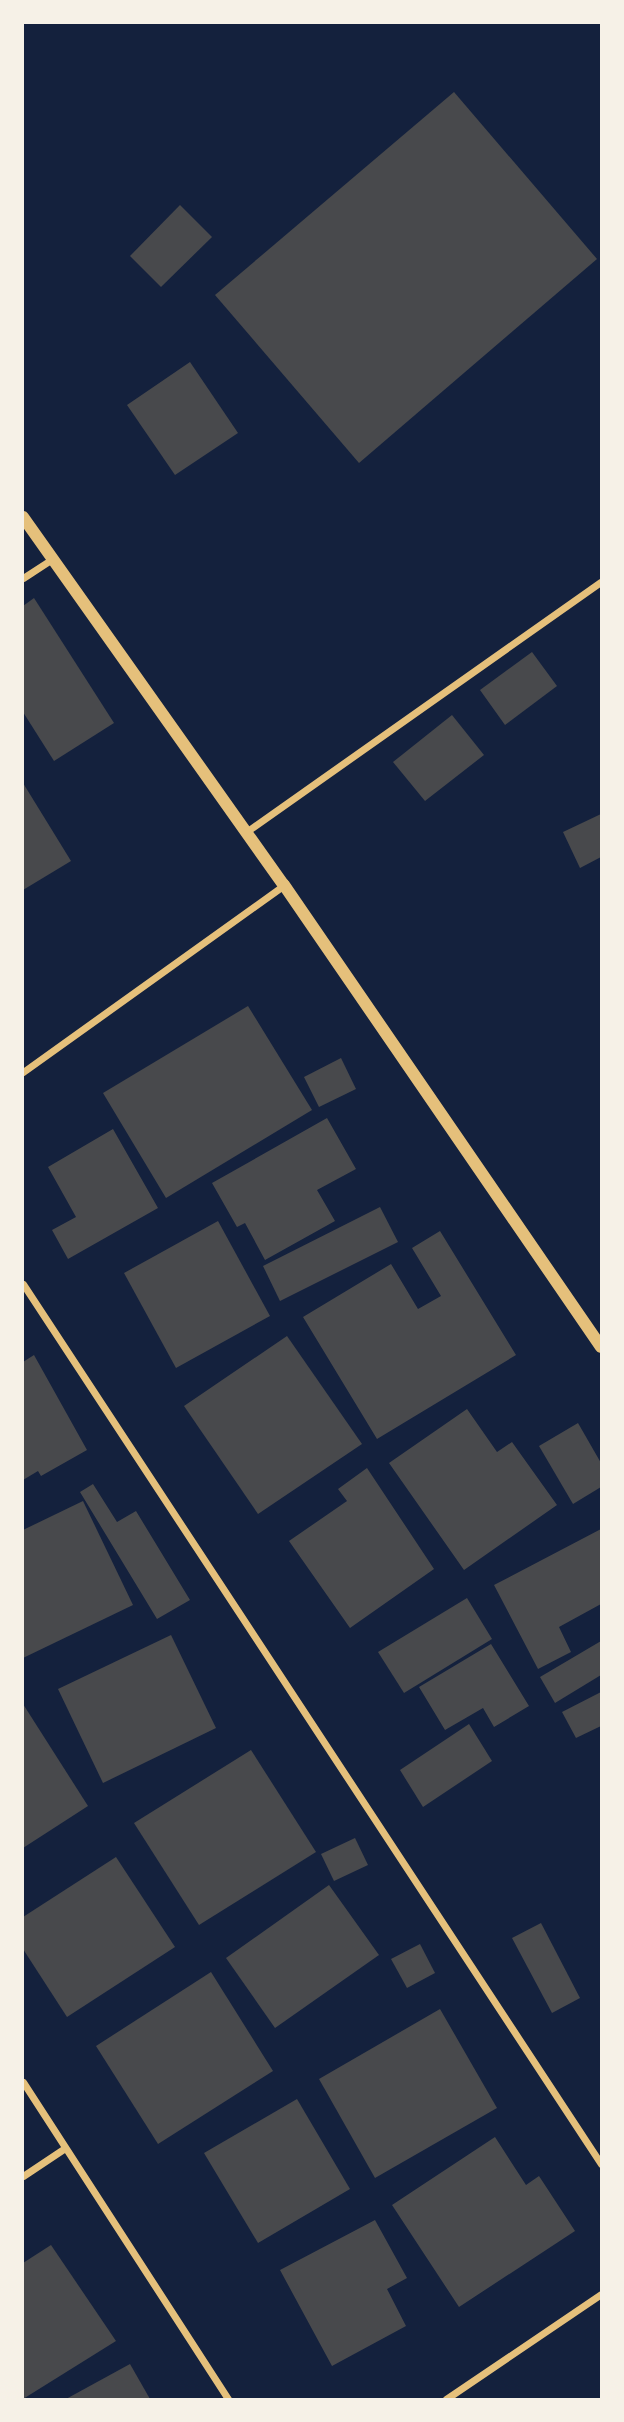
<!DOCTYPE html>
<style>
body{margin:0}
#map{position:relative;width:624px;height:2422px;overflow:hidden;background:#14213d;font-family:"Asap Condensed",sans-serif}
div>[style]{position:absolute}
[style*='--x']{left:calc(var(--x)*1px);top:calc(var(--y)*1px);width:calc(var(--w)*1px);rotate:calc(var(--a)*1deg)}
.building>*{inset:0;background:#48494c}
.minor>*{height:7px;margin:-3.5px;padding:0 3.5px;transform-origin:3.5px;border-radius:3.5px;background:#e5c07b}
.tertiary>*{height:12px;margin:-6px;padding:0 6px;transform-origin:6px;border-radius:6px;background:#e5c07b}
span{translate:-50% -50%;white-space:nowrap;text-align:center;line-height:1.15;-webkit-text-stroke:7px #f6f1e7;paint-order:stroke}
.frame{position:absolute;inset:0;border:24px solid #f6f1e7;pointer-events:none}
</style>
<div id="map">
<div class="building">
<i style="clip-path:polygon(454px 92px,597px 259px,359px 463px,215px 295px)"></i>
<i style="clip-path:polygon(180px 205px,212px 237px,161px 287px,130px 256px)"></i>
<i style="clip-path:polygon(190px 362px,238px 433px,175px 475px,127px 405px)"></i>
<i style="clip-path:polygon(34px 598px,114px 723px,54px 761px,23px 712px,23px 606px)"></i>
<i style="clip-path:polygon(532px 652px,557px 686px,505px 725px,480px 690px)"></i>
<i style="clip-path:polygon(452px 715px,484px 755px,425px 801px,393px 762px)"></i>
<i style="clip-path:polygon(23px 783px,71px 861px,23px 890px)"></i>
<i style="clip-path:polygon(601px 814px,601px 857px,580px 868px,563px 832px)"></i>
<i style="clip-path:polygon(248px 1006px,312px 1110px,166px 1198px,103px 1093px)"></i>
<i style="clip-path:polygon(341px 1058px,356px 1089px,319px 1107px,304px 1077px)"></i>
<i style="clip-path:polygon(327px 1118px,356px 1169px,317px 1190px,335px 1221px,265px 1260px,245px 1223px,237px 1227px,212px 1183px)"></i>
<i style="clip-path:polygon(113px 1129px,158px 1208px,68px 1259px,52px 1230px,76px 1217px,48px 1167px)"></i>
<i style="clip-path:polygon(380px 1207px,398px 1242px,280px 1301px,263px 1266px)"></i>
<i style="clip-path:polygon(218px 1221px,270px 1316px,176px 1368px,124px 1273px)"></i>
<i style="clip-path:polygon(440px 1231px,516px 1355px,377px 1439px,303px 1317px,391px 1264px,418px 1309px,441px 1296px,412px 1248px)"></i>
<i style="clip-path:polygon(287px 1336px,362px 1444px,258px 1514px,184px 1406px)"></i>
<i style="clip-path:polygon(34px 1355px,87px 1450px,41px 1476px,38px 1471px,23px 1480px,23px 1362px)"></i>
<i style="clip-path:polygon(467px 1409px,497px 1452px,512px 1442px,557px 1505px,464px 1570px,389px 1463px)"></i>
<i style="clip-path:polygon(578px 1423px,601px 1463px,601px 1487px,573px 1504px,539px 1446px)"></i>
<i style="clip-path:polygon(367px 1468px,434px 1569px,350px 1628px,289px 1541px,347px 1501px,338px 1489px)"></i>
<i style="clip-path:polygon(93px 1484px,117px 1522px,136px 1511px,190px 1600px,157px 1619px,80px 1492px)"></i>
<i style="clip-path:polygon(83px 1501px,133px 1605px,23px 1658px,23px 1530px)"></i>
<i style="clip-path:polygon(601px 1529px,601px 1604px,559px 1627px,571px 1652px,538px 1669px,494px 1585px)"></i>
<i style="clip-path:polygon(467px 1598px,492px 1639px,404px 1693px,378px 1652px)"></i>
<i style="clip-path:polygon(171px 1635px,216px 1728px,103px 1783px,58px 1689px)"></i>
<i style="clip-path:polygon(601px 1641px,601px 1675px,555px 1703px,540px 1677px)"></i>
<i style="clip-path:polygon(491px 1644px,529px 1706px,494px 1727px,483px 1708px,445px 1730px,419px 1687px)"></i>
<i style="clip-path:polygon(601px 1692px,601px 1726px,576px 1738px,562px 1712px)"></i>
<i style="clip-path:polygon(23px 1704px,88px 1806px,23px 1848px)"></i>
<i style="clip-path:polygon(469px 1724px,492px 1761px,423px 1807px,400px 1770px)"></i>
<i style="clip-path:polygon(251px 1750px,316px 1852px,199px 1925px,134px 1823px)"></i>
<i style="clip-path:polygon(355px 1838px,368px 1865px,334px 1881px,321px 1854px)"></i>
<i style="clip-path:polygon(116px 1857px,175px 1947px,67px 2017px,23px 1949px,23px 1917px)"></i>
<i style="clip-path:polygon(329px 1885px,379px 1955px,275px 2028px,226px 1958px)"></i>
<i style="clip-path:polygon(541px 1923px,580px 1998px,552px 2013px,512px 1938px)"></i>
<i style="clip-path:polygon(420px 1944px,435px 1973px,407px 1988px,391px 1959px)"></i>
<i style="clip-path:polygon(211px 1972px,273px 2071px,158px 2144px,96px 2046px)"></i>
<i style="clip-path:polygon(440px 2009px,497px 2108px,375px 2178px,319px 2079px)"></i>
<i style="clip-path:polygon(297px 2099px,350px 2189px,258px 2243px,204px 2153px)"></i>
<i style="clip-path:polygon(495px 2137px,526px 2185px,539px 2176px,575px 2231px,459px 2307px,392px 2205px)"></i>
<i style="clip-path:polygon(375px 2220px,407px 2278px,387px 2289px,406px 2326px,332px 2366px,280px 2270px)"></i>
<i style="clip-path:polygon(51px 2245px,116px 2341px,23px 2399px,23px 2263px)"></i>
<i style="clip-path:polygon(130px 2364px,150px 2399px,66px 2399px)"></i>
</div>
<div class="minor">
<i style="--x:23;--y:578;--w:35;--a:-33"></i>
<i style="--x:246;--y:832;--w:434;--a:-35.2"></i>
<i style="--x:23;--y:1072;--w:321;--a:-35.6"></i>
<i style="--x:23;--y:1284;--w:1053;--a:56.7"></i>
<i style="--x:23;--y:2082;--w:378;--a:57.1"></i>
<i style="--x:23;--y:2176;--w:50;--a:-33.7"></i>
<i style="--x:446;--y:2399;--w:187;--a:-34.1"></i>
</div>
<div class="tertiary">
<i style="--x:23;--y:517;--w:451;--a:54.7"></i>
<i style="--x:284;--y:885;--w:560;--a:55.54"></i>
</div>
<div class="frame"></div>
</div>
